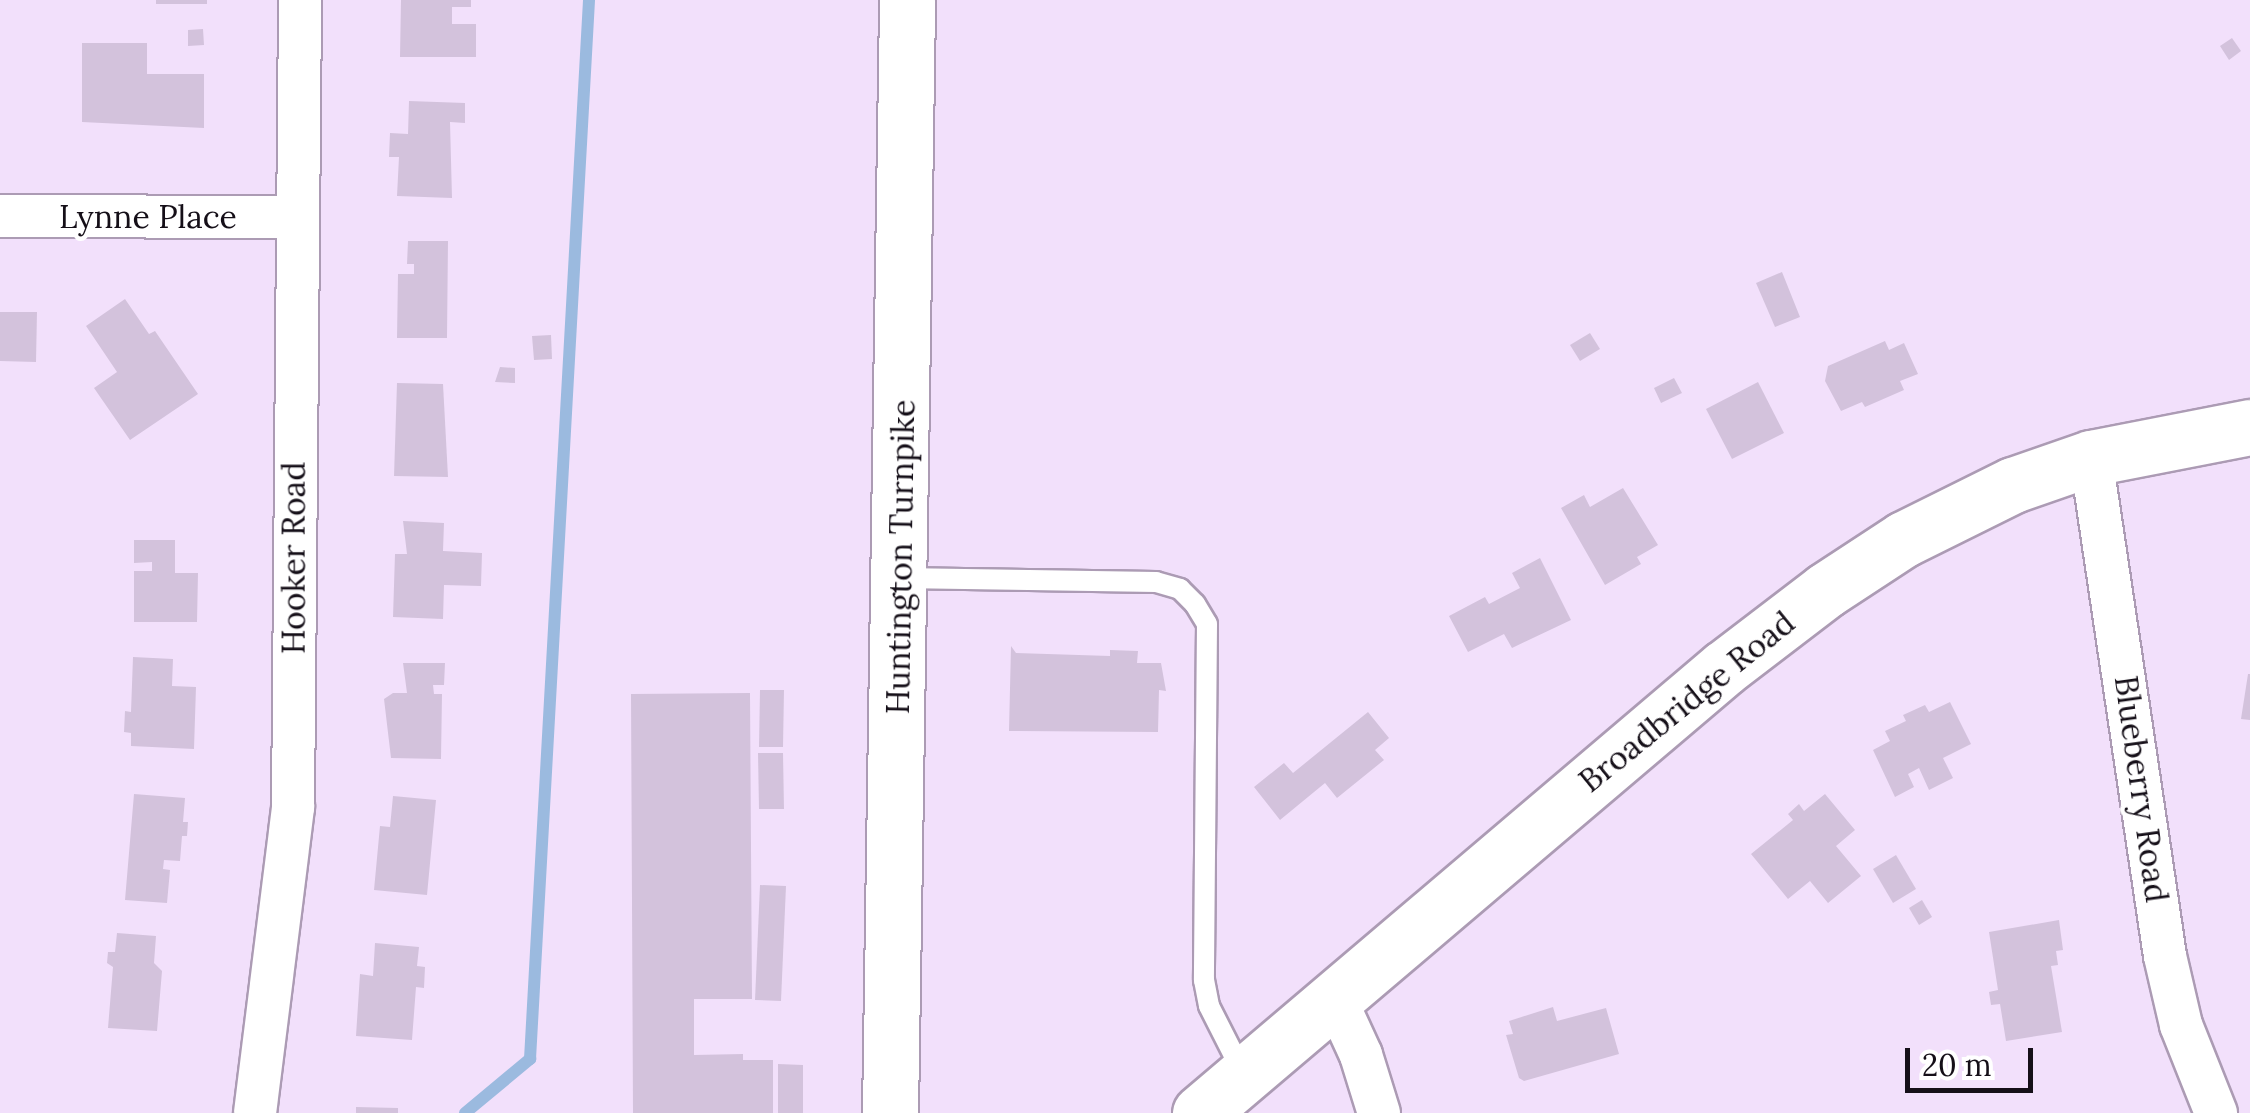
<!DOCTYPE html>
<style>
body{margin:0}
#map{position:relative;width:2250px;height:1113px;overflow:hidden;background:#f2e0fb;font-family:Lora,serif}
div>[style]{position:absolute}
[style*='--x']{left:calc(var(--x)*1px);top:calc(var(--y)*1px);width:calc(var(--w)*1px);rotate:calc(var(--a)*1deg)}
.stream>*{height:12px;margin:-6px;padding:0 6px;transform-origin:6px;border-radius:6px;background:#9bbadf}
.building>*{inset:0;background:#d3c2dc}
.roads{filter:drop-shadow(2px 0 #ac9bb4) drop-shadow(-2px 0 #ac9bb4) drop-shadow(0 2px #ac9bb4) drop-shadow(0 -2px #ac9bb4)}
.lane>*{height:20px;margin:-10px;padding:0 10px;transform-origin:10px;border-radius:10px;background:#fff}
.street>*{height:42px;margin:-21px;padding:0 21px;transform-origin:21px;border-radius:21px;background:#fff}
.secondary>*{height:55px;margin:-27.5px;padding:0 27.5px;transform-origin:27.5px;border-radius:27.5px;background:#fff}
span{translate:-50% -50%;white-space:nowrap;text-align:center;line-height:1.15;-webkit-text-stroke:9px #fff;paint-order:stroke}
.street-label{font-size:32px;color:#150f18}
.scale{position:absolute;left:1905px;top:1048px;width:128px;height:45px;box-sizing:border-box;border:5px solid #150f18;border-top:0;padding-left:12px;font-size:30px;line-height:35px;white-space:nowrap;color:#150f18;-webkit-text-stroke:8px #fff;paint-order:stroke}
</style>
<div id="map">
<div class="stream">
<i style="--x:465;--y:1113;--w:85;--a:-39.7"></i>
<i style="--x:530;--y:1059;--w:1061;--a:-86.81"></i>
</div>
<div class="building">
<i style="clip-path:polygon(156px 0,207px 0,207px 4px,156px 4px)"></i>
<i style="clip-path:polygon(401px 0,471px 0,471px 7px,452px 7px,452px 24px,476px 24px,476px 57px,400px 57px)"></i>
<i style="clip-path:polygon(203px 29px,204px 45px,188px 46px,188px 30px)"></i>
<i style="clip-path:polygon(2232px 38px,2241px 51px,2229px 60px,2220px 46px)"></i>
<i style="clip-path:polygon(82px 43px,147px 43px,147px 74px,204px 74px,204px 128px,82px 122px)"></i>
<i style="clip-path:polygon(409px 101px,465px 103px,465px 123px,450px 122px,452px 198px,397px 196px,399px 157px,389px 157px,390px 133px,408px 134px)"></i>
<i style="clip-path:polygon(408px 241px,448px 241px,447px 338px,397px 338px,398px 274px,414px 274px,414px 264px,407px 264px)"></i>
<i style="clip-path:polygon(1782px 272px,1800px 317px,1775px 327px,1756px 283px)"></i>
<i style="clip-path:polygon(125px 299px,149px 334px,155px 331px,198px 394px,130px 440px,94px 388px,117px 372px,86px 326px)"></i>
<i style="clip-path:polygon(0 312px,37px 312px,36px 362px,0 361px)"></i>
<i style="clip-path:polygon(1590px 333px,1600px 349px,1580px 361px,1570px 345px)"></i>
<i style="clip-path:polygon(551px 335px,552px 359px,534px 360px,532px 336px)"></i>
<i style="clip-path:polygon(1885px 341px,1889px 350px,1904px 343px,1918px 374px,1900px 381px,1904px 390px,1865px 407px,1862px 402px,1841px 411px,1825px 381px,1828px 366px)"></i>
<i style="clip-path:polygon(500px 367px,515px 368px,515px 383px,495px 382px)"></i>
<i style="clip-path:polygon(1674px 378px,1682px 393px,1661px 403px,1654px 388px)"></i>
<i style="clip-path:polygon(1758px 382px,1784px 433px,1732px 459px,1706px 409px)"></i>
<i style="clip-path:polygon(397px 383px,443px 384px,448px 477px,394px 476px)"></i>
<i style="clip-path:polygon(1623px 488px,1658px 545px,1637px 557px,1641px 564px,1605px 585px,1561px 508px,1584px 495px,1590px 507px)"></i>
<i style="clip-path:polygon(403px 521px,444px 523px,443px 551px,482px 553px,481px 586px,444px 585px,443px 619px,393px 617px,395px 554px,407px 554px)"></i>
<i style="clip-path:polygon(134px 540px,175px 540px,175px 573px,198px 573px,197px 622px,134px 622px,134px 571px,152px 571px,152px 562px,134px 563px)"></i>
<i style="clip-path:polygon(1540px 558px,1571px 620px,1512px 648px,1504px 634px,1468px 652px,1449px 616px,1485px 597px,1489px 604px,1520px 588px,1512px 573px)"></i>
<i style="clip-path:polygon(1011px 646px,1016px 653px,1110px 656px,1110px 650px,1138px 651px,1137px 663px,1161px 663px,1166px 691px,1159px 690px,1158px 732px,1009px 731px)"></i>
<i style="clip-path:polygon(133px 657px,173px 659px,172px 686px,196px 687px,194px 749px,131px 746px,131px 733px,124px 732px,125px 711px,131px 712px)"></i>
<i style="clip-path:polygon(403px 663px,445px 663px,444px 685px,433px 685px,434px 694px,442px 694px,441px 759px,391px 758px,384px 699px,393px 693px,407px 693px)"></i>
<i style="clip-path:polygon(2248px 674px,2250px 674px,2250px 720px,2241px 719px)"></i>
<i style="clip-path:polygon(760px 690px,784px 690px,783px 747px,759px 747px)"></i>
<i style="clip-path:polygon(750px 693px,752px 999px,694px 999px,694px 1055px,743px 1054px,743px 1060px,773px 1060px,773px 1113px,633px 1113px,631px 694px)"></i>
<i style="clip-path:polygon(1950px 702px,1971px 744px,1943px 758px,1953px 778px,1929px 790px,1919px 768px,1908px 774px,1914px 787px,1895px 797px,1873px 750px,1890px 741px,1885px 731px,1906px 721px,1903px 715px,1925px 705px,1929px 712px)"></i>
<i style="clip-path:polygon(1368px 712px,1389px 738px,1375px 750px,1384px 760px,1337px 798px,1325px 783px,1280px 820px,1254px 787px,1284px 763px,1293px 773px)"></i>
<i style="clip-path:polygon(758px 753px,783px 753px,784px 809px,759px 809px)"></i>
<i style="clip-path:polygon(134px 794px,185px 798px,183px 822px,188px 822px,187px 836px,182px 836px,180px 861px,164px 860px,163px 869px,170px 870px,167px 903px,125px 900px)"></i>
<i style="clip-path:polygon(1825px 794px,1855px 830px,1836px 846px,1861px 876px,1828px 903px,1810px 881px,1788px 899px,1751px 854px,1793px 820px,1788px 814px,1799px 804px,1804px 811px)"></i>
<i style="clip-path:polygon(393px 796px,436px 800px,427px 895px,374px 890px,380px 826px,390px 827px)"></i>
<i style="clip-path:polygon(1896px 855px,1916px 889px,1893px 903px,1873px 869px)"></i>
<i style="clip-path:polygon(760px 885px,786px 886px,781px 1001px,755px 1000px)"></i>
<i style="clip-path:polygon(1922px 900px,1932px 917px,1919px 925px,1909px 908px)"></i>
<i style="clip-path:polygon(2059px 920px,2063px 950px,2056px 951px,2058px 965px,2051px 966px,2062px 1032px,2006px 1041px,2000px 1004px,1991px 1005px,1989px 992px,1998px 990px,1989px 932px)"></i>
<i style="clip-path:polygon(117px 933px,156px 936px,154px 963px,162px 971px,157px 1031px,108px 1028px,113px 967px,107px 963px,108px 952px,115px 952px)"></i>
<i style="clip-path:polygon(375px 943px,419px 947px,417px 966px,425px 967px,424px 988px,416px 987px,412px 1040px,356px 1036px,360px 974px,373px 976px)"></i>
<i style="clip-path:polygon(1553px 1007px,1557px 1021px,1606px 1008px,1619px 1054px,1524px 1081px,1519px 1078px,1506px 1035px,1513px 1034px,1509px 1021px)"></i>
<i style="clip-path:polygon(778px 1064px,803px 1065px,803px 1113px,778px 1113px)"></i>
<i style="clip-path:polygon(356px 1107px,398px 1108px,398px 1113px,356px 1113px)"></i>
</div>
<div class="roads">
<div class="lane">
<i style="--x:901;--y:578;--w:255;--a:0.9"></i>
<i style="--x:1156;--y:582;--w:25;--a:16"></i>
<i style="--x:1180;--y:589;--w:21;--a:45"></i>
<i style="--x:1195;--y:604;--w:23;--a:59"></i>
<i style="--x:1207;--y:624;--w:356;--a:90.5"></i>
<i style="--x:1204;--y:980;--w:26;--a:79"></i>
<i style="--x:1209;--y:1006;--w:75;--a:63.1"></i>
</div>
<div class="street">
<i style="--x:0;--y:216;--w:296;--a:0.2"></i>
<i style="--x:2091;--y:458;--w:503;--a:81.55"></i>
<i style="--x:2165;--y:956;--w:71;--a:76.9"></i>
<i style="--x:2181;--y:1025;--w:95;--a:68.3"></i>
<i style="--x:1334;--y:996;--w:65;--a:65.4"></i>
<i style="--x:1361;--y:1055;--w:61;--a:72.8"></i>
<i style="--x:255;--y:1113;--w:308;--a:-82.9"></i>
<i style="--x:293;--y:807;--w:807;--a:-89.5"></i>
</div>
<div class="secondary">
<i style="--x:890;--y:1113;--w:1113;--a:-89.12"></i>
<i style="--x:1200;--y:1113;--w:687;--a:-40.34"></i>
<i style="--x:1724;--y:668;--w:128;--a:-37.4"></i>
<i style="--x:1826;--y:590;--w:93;--a:-33.2"></i>
<i style="--x:1904;--y:539;--w:122;--a:-26.4"></i>
<i style="--x:2013;--y:485;--w:83;--a:-19.1"></i>
<i style="--x:2091;--y:458;--w:162;--a:-11"></i>
</div>
</div>
<div class="street-label">
<span style="left:148px;top:217px">Lynne Place</span>
<span style="left:901px;top:557px;rotate:-89deg">Huntington Turnpike</span>
<span style="left:294px;top:558px;rotate:-90deg">Hooker Road</span>
<span style="left:1687px;top:702px;rotate:-39deg">Broadbridge Road</span>
<span style="left:2141px;top:789px;rotate:82deg">Blueberry Road</span>
</div>
<div class="scale">20 m</div>
</div>
